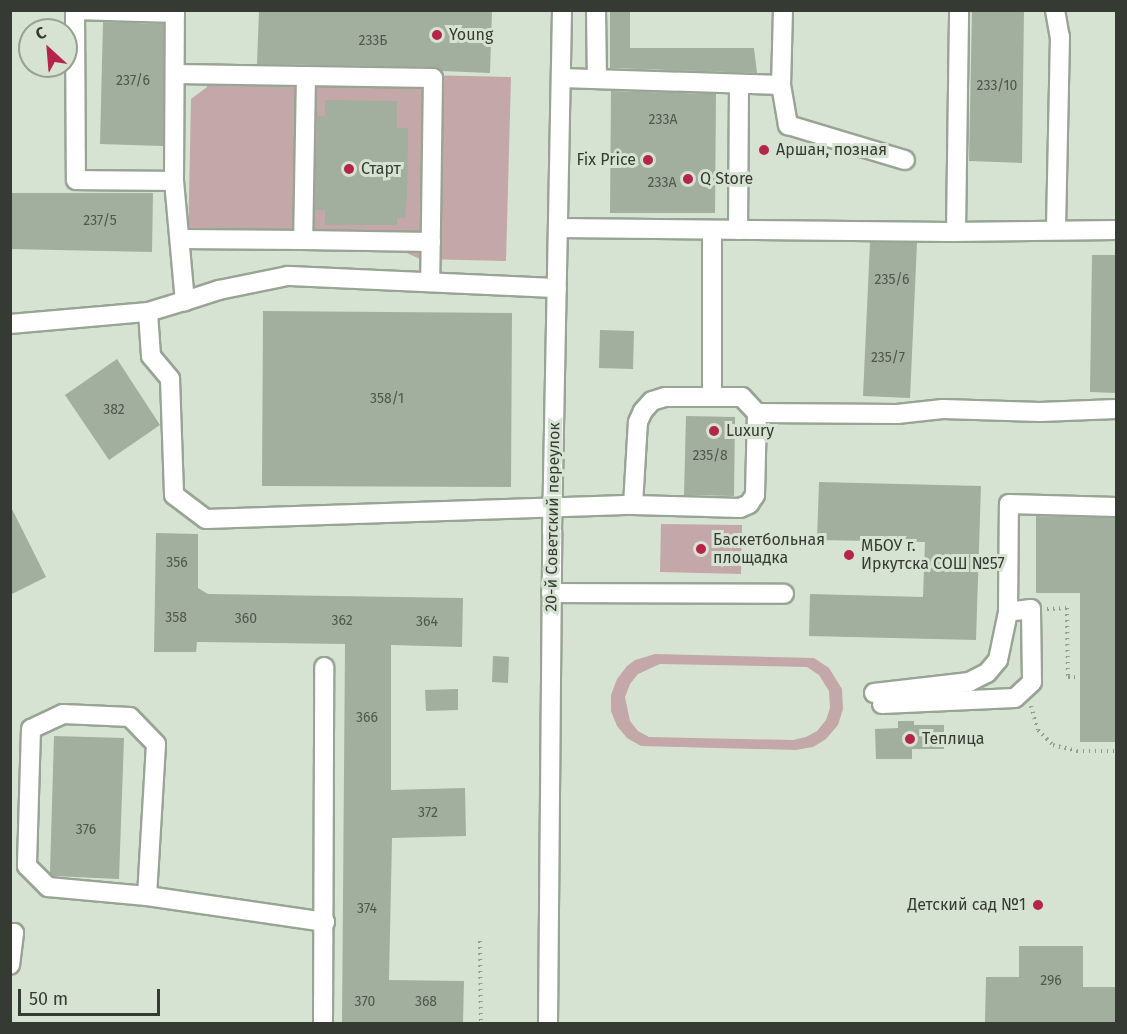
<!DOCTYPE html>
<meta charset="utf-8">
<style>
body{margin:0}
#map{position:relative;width:1127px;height:1034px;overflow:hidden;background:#d7e3d2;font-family:"Fira Sans",sans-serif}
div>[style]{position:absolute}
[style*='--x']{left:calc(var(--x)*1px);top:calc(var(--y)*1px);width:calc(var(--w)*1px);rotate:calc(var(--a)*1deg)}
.green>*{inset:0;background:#c4a7a9}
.building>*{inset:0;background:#a2ae9e}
.path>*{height:4px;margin-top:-2px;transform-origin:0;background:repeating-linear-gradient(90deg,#939c8f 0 1.5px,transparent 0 6px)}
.roads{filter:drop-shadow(2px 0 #98a494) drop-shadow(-2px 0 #98a494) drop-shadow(0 2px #98a494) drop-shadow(0 -2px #98a494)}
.minor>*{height:18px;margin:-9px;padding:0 9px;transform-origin:9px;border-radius:9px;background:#fff}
.dots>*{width:16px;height:16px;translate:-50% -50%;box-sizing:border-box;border:3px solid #d7e3d2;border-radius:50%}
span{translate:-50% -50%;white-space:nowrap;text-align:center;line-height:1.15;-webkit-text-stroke:6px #d7e3d2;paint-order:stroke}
.number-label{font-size:14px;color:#50574e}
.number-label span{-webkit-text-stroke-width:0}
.poi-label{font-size:16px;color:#353a33}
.left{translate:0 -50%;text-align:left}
.right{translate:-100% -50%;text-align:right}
.street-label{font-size:16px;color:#353a33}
.frame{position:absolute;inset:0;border:12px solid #353a33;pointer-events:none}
.north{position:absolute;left:18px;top:18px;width:60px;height:60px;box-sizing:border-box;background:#d7e3d2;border:2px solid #969f92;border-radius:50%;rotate:334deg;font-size:16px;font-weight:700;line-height:24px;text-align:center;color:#353a33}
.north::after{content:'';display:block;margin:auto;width:21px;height:27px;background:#b5244a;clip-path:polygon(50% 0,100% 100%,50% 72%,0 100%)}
.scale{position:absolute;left:18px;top:989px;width:142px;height:27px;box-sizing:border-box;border:3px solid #353a33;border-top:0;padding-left:8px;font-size:18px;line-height:21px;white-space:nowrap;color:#353a33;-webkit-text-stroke:4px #d7e3d2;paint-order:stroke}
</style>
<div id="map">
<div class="green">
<i style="clip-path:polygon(207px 70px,511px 77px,506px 261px,420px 259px,400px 250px,188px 246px,191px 99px,207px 87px)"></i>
<i style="clip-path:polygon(661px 524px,742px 525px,741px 574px,660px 572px)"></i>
<i style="clip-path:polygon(evenodd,655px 654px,814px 658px,829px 668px,842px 689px,843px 709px,838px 725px,826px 739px,813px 747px,796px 750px,641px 746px,627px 738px,617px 726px,611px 711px,611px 695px,617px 679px,627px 666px,635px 660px,655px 654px,660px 664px,807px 667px,819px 675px,829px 691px,830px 708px,826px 720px,817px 731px,806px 737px,793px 740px,649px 737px,638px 731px,630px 721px,625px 697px,630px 684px,638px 674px,660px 664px)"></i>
</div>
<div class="building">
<i style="clip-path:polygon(259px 10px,492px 10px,490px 73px,442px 71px,433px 67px,257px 64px)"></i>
<i style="clip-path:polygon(610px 10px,630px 10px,630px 48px,754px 48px,757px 73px,610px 68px)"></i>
<i style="clip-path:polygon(1024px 10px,1022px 163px,969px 161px,972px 11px)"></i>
<i style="clip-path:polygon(103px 22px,164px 24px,163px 146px,100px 144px)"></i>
<i style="clip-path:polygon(611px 91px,716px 94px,715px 213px,610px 213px)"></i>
<i style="clip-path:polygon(325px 100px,397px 101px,397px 128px,408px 128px,407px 196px,405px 218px,397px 218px,397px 225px,325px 225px,325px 210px,315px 210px,317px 116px,325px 116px)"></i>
<i style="clip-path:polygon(10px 193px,153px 193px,152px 252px,10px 249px)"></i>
<i style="clip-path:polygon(870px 242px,917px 243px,910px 398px,863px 396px)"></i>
<i style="clip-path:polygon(1092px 255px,1116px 255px,1116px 393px,1090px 392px)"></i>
<i style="clip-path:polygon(263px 311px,512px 313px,511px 487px,262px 486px)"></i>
<i style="clip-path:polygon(600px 330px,634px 331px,633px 369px,599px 368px)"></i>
<i style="clip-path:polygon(117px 359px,160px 425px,109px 460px,65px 395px)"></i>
<i style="clip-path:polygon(686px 416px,735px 417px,734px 496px,684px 495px)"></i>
<i style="clip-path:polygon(819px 482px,981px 486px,976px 640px,809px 636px,810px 594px,923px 597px,925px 542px,817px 540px)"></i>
<i style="clip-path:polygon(10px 505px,46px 577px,10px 595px)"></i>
<i style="clip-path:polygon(1036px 516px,1115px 518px,1116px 742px,1080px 742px,1080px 593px,1036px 593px)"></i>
<i style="clip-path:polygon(156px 533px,198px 534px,198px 588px,208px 594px,463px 598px,462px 647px,391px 645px,391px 790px,465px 788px,466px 836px,392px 838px,389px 980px,464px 981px,463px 1023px,342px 1023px,345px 644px,197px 642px,196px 652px,154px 652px)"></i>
<i style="clip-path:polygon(493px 656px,509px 657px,508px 683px,492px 682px)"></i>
<i style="clip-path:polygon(458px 689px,458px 710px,426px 711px,425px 690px)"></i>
<i style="clip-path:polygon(898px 721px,914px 721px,914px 725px,944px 725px,944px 749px,912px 749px,912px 759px,876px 759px,875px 729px,898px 728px)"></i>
<i style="clip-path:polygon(54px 736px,124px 738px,119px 879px,53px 876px,50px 873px)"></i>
<i style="clip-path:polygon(1019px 946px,1083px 946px,1083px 987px,1116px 987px,1116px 1023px,985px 1023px,986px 977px,1019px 977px)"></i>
</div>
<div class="path">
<i style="--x:1047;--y:609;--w:20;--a:-3"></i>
<i style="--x:1067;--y:608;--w:69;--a:89.2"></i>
<i style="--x:1068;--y:677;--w:12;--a:0"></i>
<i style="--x:1031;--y:706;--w:25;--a:74"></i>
<i style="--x:1038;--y:730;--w:21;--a:45"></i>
<i style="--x:1053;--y:745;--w:25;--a:14"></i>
<i style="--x:1077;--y:751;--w:39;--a:0"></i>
<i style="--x:480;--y:941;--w:83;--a:89.3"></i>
</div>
<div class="roads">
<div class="minor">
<i style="--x:596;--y:10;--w:69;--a:89.2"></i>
<i style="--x:783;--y:10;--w:75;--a:91.5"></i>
<i style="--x:781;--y:85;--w:41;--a:80.1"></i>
<i style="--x:788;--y:125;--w:122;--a:16.7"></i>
<i style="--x:1055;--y:10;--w:27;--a:80"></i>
<i style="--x:1060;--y:37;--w:193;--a:91.2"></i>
<i style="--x:176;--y:74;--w:257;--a:0.9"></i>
<i style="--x:433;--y:78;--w:204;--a:90.8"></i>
<i style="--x:306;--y:76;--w:164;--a:91"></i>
<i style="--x:303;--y:240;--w:128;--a:0.9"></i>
<i style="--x:561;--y:78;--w:220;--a:1.8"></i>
<i style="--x:174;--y:181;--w:168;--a:-89.7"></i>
<i style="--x:175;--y:13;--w:100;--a:-178.3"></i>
<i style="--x:75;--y:10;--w:170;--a:89.7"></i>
<i style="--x:76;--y:180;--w:98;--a:0.6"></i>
<i style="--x:174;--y:181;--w:121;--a:84.8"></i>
<i style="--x:185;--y:301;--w:36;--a:-18"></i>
<i style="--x:219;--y:290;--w:70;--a:-11.5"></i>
<i style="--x:288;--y:276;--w:269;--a:2.6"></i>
<i style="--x:558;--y:228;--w:392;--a:0.6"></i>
<i style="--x:950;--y:232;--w:166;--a:-0.7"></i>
<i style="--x:738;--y:230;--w:145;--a:-89.6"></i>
<i style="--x:956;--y:232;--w:222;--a:-89.2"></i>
<i style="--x:180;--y:239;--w:123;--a:0.5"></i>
<i style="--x:148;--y:312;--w:44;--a:86.1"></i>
<i style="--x:151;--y:356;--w:30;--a:50"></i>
<i style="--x:170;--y:379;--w:116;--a:88"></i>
<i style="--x:174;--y:495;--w:40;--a:37"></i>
<i style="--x:206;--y:519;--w:427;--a:-1.9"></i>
<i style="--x:633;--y:505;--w:107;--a:1.6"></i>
<i style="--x:740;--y:508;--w:10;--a:-24"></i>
<i style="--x:749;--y:504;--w:11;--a:-56"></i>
<i style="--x:755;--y:495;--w:82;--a:-88.6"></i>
<i style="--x:757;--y:413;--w:140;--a:0.4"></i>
<i style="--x:897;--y:414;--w:46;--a:-6.2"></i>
<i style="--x:943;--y:409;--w:97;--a:1.8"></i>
<i style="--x:1040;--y:412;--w:76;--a:-2.3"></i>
<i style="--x:10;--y:324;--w:139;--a:-5"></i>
<i style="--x:148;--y:312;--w:39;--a:-17"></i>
<i style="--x:712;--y:397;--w:167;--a:-90"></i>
<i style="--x:633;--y:505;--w:83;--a:-86.6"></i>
<i style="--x:638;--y:422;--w:12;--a:-66"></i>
<i style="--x:643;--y:411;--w:13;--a:-48"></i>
<i style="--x:652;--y:401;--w:14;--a:-17"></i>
<i style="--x:665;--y:397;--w:77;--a:0"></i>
<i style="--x:742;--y:397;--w:22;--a:47"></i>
<i style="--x:551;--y:593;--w:233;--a:0.2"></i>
<i style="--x:874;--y:693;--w:96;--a:-6.6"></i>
<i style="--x:969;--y:682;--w:20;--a:-27"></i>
<i style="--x:987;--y:673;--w:17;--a:-50"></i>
<i style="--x:998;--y:660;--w:49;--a:-78.2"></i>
<i style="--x:1008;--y:612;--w:108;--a:-89.5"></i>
<i style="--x:1009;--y:504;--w:107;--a:1.6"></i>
<i style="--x:882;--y:704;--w:133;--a:-2.6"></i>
<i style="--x:1015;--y:698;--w:23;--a:-43"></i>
<i style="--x:1032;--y:682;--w:73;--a:-90.8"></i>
<i style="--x:1031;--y:609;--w:23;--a:173"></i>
<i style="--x:147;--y:896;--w:152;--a:-86.6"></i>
<i style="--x:156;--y:744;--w:37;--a:-134"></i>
<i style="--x:130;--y:717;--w:67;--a:-177.4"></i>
<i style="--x:63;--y:714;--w:35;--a:155"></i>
<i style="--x:31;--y:729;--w:137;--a:91.7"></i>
<i style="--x:27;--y:866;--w:30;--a:45"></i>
<i style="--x:48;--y:887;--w:99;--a:5.2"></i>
<i style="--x:147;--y:896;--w:180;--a:8.3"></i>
<i style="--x:10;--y:933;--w:4;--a:0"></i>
<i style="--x:14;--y:933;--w:32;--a:97"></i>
<i style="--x:323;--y:1024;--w:357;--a:-89.8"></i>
<i style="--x:548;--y:1024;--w:492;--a:-89.5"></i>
<i style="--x:552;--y:532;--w:522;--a:-88.9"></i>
</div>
</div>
<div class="dots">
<i style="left:437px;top:35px;background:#b5244a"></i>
<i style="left:764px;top:150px;background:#b5244a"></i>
<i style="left:648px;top:160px;background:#b5244a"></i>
<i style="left:349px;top:169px;background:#b5244a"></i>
<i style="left:688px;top:179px;background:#b5244a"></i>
<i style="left:714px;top:431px;background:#b5244a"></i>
<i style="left:701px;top:549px;background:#b5244a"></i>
<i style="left:849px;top:555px;background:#b5244a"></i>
<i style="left:910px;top:739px;background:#b5244a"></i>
<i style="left:1038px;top:905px;background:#b5244a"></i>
</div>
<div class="number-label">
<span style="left:373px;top:41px">233Б</span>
<span style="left:133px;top:81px">237/6</span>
<span style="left:997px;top:86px">233/10</span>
<span style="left:663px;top:120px">233А</span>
<span style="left:662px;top:183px">233А</span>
<span style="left:100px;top:221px">237/5</span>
<span style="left:892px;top:280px">235/6</span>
<span style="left:888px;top:358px">235/7</span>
<span style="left:387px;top:399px">358/1</span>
<span style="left:114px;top:410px">382</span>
<span style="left:710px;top:456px">235/8</span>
<span style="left:177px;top:563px">356</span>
<span style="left:176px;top:618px">358</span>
<span style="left:246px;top:619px">360</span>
<span style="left:342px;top:621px">362</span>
<span style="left:427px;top:622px">364</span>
<span style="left:367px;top:718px">366</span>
<span style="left:428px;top:813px">372</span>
<span style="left:86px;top:830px">376</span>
<span style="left:367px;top:909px">374</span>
<span style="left:1051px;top:981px">296</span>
<span style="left:365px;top:1002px">370</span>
<span style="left:426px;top:1002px">368</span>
</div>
<div class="poi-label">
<span class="left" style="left:449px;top:35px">Young</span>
<span class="left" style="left:776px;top:150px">Аршан, позная</span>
<span class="right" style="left:636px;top:160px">Fix Price</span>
<span class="left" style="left:361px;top:169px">Старт</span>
<span class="left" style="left:700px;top:179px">Q Store</span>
<span class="left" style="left:726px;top:431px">Luxury</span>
<span class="left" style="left:713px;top:549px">Баскетбольная<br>площадка</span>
<span class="left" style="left:861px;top:555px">МБОУ г.<br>Иркутска СОШ №57</span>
<span class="left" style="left:922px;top:739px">Теплица</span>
<span class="right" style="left:1026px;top:905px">Детский сад №1</span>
</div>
<div class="street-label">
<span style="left:553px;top:517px;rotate:-89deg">20-й Советский переулок</span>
</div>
<div class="frame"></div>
<div class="north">С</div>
<div class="scale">50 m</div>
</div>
